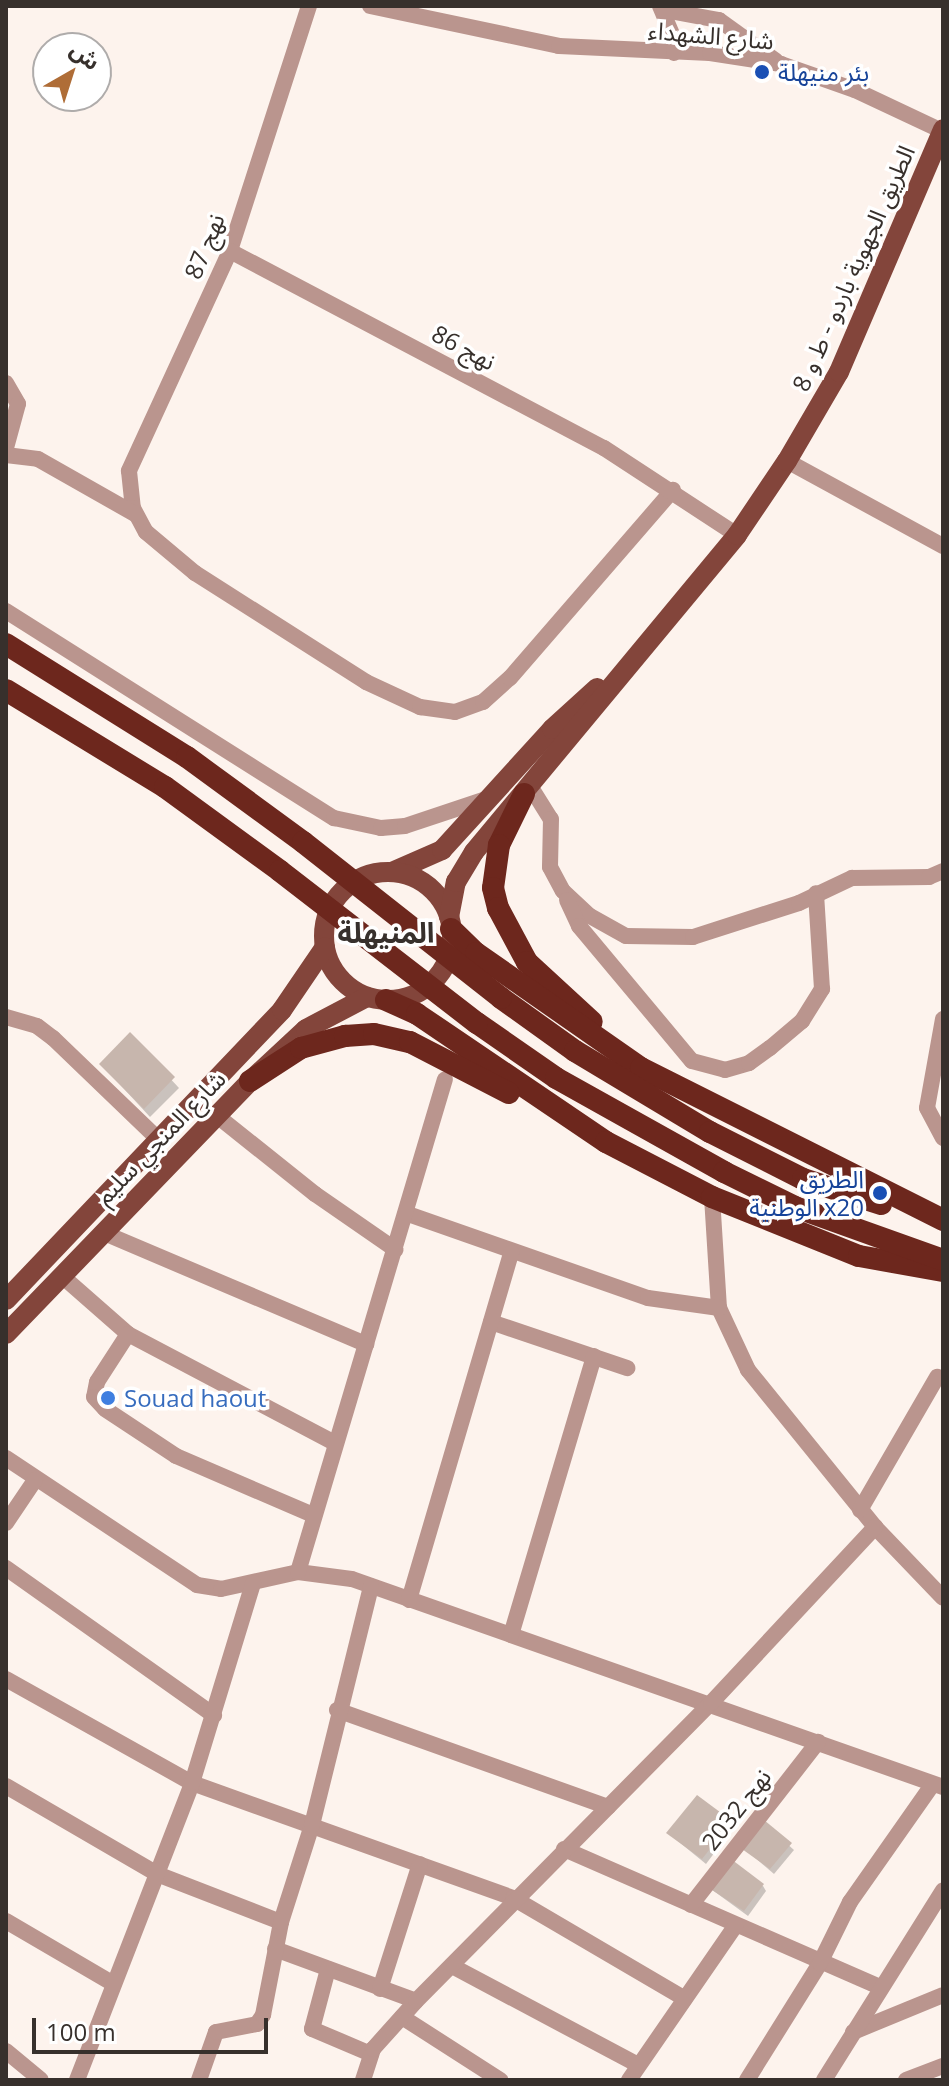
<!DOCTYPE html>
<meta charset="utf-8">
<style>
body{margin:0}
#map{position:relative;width:949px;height:2086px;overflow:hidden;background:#fdf3ed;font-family:"Open Sans","Noto Sans Arabic",sans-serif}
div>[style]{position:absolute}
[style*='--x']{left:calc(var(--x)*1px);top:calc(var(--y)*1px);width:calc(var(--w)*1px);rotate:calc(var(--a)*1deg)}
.shadow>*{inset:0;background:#0003}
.building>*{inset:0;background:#c7b6ad}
.minor>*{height:16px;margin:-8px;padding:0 8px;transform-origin:8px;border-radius:8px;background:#ba958e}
.major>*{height:20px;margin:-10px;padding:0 10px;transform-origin:10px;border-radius:10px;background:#83453b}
.major>.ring{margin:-10px;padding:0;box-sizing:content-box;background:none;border:20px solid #83453b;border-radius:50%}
.highway>*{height:22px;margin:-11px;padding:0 11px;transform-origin:11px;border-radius:11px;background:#6d271d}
.highway-bridge>*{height:22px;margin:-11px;padding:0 11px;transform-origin:11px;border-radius:11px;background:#6d271d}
.dots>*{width:22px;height:22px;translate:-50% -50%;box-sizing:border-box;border:4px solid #fff;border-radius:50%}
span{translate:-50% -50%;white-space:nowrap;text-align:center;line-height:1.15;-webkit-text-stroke:7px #fff;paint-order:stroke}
.street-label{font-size:24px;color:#37302c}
.transit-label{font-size:24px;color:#164399}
.left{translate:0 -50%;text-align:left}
.right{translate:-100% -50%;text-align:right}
.shop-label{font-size:24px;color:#366cbe}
.quarter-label{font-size:28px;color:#37302c;font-weight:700}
.frame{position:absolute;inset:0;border:8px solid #37302c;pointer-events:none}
.north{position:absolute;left:32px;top:32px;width:80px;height:80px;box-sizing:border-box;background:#fff;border:2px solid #afacab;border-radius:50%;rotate:39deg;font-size:22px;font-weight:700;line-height:32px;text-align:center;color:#37302c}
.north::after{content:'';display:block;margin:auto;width:28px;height:36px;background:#af6d37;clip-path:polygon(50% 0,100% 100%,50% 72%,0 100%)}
.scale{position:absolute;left:32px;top:2018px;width:236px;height:36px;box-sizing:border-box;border:4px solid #37302c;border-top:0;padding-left:10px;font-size:24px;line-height:28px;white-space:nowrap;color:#37302c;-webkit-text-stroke:6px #fff;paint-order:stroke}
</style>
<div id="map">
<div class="shadow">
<i style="clip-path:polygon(130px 1035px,179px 1088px,150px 1117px,101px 1064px)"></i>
<i style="clip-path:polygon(730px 1822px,733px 1828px,706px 1864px,668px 1833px)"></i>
<i style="clip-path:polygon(764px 1823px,794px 1850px,774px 1874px,745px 1849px)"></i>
<i style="clip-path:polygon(763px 1886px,766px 1891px,748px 1916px,711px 1889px)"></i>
</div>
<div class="building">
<i style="clip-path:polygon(130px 1032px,175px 1077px,144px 1109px,99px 1064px)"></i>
<i style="clip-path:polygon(697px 1795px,732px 1821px,702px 1859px,666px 1833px)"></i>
<i style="clip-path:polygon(764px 1820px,792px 1843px,770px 1869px,742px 1849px)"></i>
<i style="clip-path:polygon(731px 1859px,764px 1884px,744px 1911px,709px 1888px)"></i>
</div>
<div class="minor">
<i style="--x:309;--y:6;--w:257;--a:107.9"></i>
<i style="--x:230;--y:251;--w:242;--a:114.7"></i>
<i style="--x:129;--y:471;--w:37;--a:84"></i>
<i style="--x:133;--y:508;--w:27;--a:62"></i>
<i style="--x:146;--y:532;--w:64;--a:39.9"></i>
<i style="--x:195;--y:573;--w:203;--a:32.5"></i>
<i style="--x:366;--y:682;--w:60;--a:24.8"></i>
<i style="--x:420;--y:707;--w:35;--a:8"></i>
<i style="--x:455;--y:712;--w:30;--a:-20"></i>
<i style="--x:483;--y:702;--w:36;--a:-42"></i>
<i style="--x:510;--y:678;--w:249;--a:-49.1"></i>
<i style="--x:370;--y:6;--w:193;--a:11.9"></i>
<i style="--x:559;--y:46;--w:151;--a:2.7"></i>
<i style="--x:710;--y:53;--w:72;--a:8.8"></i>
<i style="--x:781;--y:64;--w:78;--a:19.4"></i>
<i style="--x:855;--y:90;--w:96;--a:25.2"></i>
<i style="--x:660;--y:6;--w:38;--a:67"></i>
<i style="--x:675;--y:41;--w:12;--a:95"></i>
<i style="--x:664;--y:10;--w:56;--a:10.3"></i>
<i style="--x:719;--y:20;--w:70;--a:35.7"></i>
<i style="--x:230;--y:251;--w:423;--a:27.8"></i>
<i style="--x:604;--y:448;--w:159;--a:33.2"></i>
<i style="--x:6;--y:383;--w:24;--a:60"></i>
<i style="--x:18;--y:404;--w:46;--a:105.3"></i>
<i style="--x:6;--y:455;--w:32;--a:7"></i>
<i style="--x:38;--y:459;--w:112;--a:29.6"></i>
<i style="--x:787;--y:461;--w:178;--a:28.6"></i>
<i style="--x:6;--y:611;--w:388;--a:32.3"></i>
<i style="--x:334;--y:818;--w:48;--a:12"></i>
<i style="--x:381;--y:828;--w:24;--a:-5"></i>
<i style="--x:405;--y:826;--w:89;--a:-18.4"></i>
<i style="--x:530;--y:786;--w:39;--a:58"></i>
<i style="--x:551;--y:819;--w:48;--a:91.2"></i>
<i style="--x:550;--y:867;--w:27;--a:62"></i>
<i style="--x:563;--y:891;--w:37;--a:43"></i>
<i style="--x:590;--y:916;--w:41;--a:29.1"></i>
<i style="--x:626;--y:936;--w:67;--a:0.9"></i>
<i style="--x:693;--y:937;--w:111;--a:-17.8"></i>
<i style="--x:799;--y:903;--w:59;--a:-25.3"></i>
<i style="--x:852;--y:878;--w:77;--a:-0.7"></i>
<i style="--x:929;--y:877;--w:15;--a:-23"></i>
<i style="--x:567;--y:900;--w:29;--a:65"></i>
<i style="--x:579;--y:926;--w:176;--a:50.1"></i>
<i style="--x:692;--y:1061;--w:34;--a:15"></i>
<i style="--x:725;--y:1070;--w:25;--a:-16"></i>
<i style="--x:749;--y:1063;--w:26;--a:-36"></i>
<i style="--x:770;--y:1048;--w:42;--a:-40.2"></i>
<i style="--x:802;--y:1021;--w:38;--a:-58"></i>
<i style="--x:822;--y:989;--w:96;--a:-93.6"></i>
<i style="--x:6;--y:1017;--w:32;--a:16"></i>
<i style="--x:37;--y:1026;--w:20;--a:37"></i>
<i style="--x:53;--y:1038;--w:149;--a:43.9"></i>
<i style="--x:943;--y:1019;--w:90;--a:100.2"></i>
<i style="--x:927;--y:1108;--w:34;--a:62"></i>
<i style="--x:216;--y:1115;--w:127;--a:38.6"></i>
<i style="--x:315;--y:1194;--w:98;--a:34.7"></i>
<i style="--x:712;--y:1197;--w:111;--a:86.4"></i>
<i style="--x:719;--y:1308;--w:68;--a:64.9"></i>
<i style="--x:748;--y:1370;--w:202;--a:51"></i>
<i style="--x:875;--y:1527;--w:98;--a:46.2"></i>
<i style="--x:408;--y:1214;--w:254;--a:19.3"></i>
<i style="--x:648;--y:1298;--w:72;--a:8"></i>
<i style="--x:104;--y:1233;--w:285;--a:23"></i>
<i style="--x:62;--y:1276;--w:88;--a:41.3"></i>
<i style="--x:128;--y:1334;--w:234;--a:27.8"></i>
<i style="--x:491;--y:1322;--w:144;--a:18.7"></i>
<i style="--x:128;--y:1334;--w:57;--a:122.9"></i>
<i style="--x:97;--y:1382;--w:15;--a:101"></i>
<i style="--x:94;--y:1397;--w:16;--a:47"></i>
<i style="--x:105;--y:1409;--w:85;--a:33.5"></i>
<i style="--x:176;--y:1456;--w:149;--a:23.3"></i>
<i style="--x:6;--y:1458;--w:229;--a:33.6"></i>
<i style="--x:197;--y:1585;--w:24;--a:9"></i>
<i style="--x:221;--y:1589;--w:79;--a:-12.4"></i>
<i style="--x:298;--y:1572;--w:54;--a:7.4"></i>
<i style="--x:352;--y:1579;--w:627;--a:19.39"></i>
<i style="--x:860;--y:1510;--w:154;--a:-59.9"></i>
<i style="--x:6;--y:1523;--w:52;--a:-56"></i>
<i style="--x:6;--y:1568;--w:255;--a:35.3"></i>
<i style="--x:298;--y:1572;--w:514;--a:-73.4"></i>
<i style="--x:409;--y:1600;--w:362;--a:-73.6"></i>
<i style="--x:511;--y:1635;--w:291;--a:-73.4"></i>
<i style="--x:6;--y:1679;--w:213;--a:29.2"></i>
<i style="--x:192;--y:1783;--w:341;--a:19.7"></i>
<i style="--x:513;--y:1898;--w:199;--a:30.4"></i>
<i style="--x:337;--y:1710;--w:288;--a:19.7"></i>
<i style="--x:6;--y:1786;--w:175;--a:30.2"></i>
<i style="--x:157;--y:1874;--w:133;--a:21.2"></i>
<i style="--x:564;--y:1849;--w:345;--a:23.6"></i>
<i style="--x:691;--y:1905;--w:207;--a:-52.1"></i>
<i style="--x:6;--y:1921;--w:123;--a:30.3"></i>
<i style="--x:275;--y:1949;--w:150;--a:20.2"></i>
<i style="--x:452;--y:1966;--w:211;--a:28"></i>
<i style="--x:328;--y:1969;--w:62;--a:104.9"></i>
<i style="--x:312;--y:2029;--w:64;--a:23"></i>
<i style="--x:380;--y:1989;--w:131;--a:-72.3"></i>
<i style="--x:402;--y:2017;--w:117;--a:32.7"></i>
<i style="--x:853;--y:2032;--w:97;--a:-22.3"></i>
<i style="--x:6;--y:2051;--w:45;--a:39.6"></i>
<i style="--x:77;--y:2080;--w:318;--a:-68.8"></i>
<i style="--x:192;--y:1783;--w:209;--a:-73"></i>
<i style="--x:199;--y:2080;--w:51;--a:-70.5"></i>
<i style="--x:216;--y:2032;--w:42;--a:-11"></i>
<i style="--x:257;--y:2024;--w:11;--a:-56"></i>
<i style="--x:263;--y:2015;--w:95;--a:-79"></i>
<i style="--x:281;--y:1922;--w:102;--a:-72.3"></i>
<i style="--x:312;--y:1825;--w:246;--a:-76.1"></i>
<i style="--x:363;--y:2080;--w:33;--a:-72"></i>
<i style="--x:373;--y:2049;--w:64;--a:-48.1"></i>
<i style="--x:416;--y:2001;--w:419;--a:-45.3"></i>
<i style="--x:711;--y:1703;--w:241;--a:-47"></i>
<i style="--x:629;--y:2080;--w:188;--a:-55.4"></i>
<i style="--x:747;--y:2080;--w:138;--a:-58"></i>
<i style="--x:820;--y:1963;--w:68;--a:-63.8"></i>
<i style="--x:850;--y:1902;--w:144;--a:-54.9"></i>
<i style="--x:824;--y:2080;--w:224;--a:-57.9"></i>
<i style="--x:906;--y:2080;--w:40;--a:-21"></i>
</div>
<div class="major">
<i style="--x:392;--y:872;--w:55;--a:-23.7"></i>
<i style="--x:442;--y:850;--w:164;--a:-47.7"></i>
<i style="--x:552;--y:729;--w:61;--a:-42.3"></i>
<i class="ring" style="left:324px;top:872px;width:108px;height:108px"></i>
<i style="--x:449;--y:917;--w:36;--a:-79"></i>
<i style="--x:456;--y:882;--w:35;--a:-59"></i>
<i style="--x:474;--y:852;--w:412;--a:-50.3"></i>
<i style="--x:737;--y:535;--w:89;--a:-56"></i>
<i style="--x:787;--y:461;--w:103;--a:-59.7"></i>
<i style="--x:839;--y:372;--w:264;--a:-66.8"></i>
<i style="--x:6;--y:1300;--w:400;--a:-46.4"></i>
<i style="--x:282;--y:1010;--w:76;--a:-55.7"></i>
<i style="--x:6;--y:1334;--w:351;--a:-46"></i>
<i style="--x:250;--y:1081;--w:76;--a:-42.9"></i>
<i style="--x:306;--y:1029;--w:69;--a:-27.7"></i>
</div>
<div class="highway">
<i style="--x:6;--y:644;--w:213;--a:32"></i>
<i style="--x:187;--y:757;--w:144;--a:36.2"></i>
<i style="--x:6;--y:690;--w:186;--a:31.4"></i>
<i style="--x:165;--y:787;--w:142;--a:36.1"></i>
<i style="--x:524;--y:794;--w:57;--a:116.1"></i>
<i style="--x:499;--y:845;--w:43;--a:97.9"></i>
<i style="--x:493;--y:888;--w:21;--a:76"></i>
<i style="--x:498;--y:908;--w:61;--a:61.8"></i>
<i style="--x:527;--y:962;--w:88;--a:42.7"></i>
<i style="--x:451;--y:929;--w:35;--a:44"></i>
<i style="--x:476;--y:953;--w:201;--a:34.9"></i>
<i style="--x:641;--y:1068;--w:338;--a:26.7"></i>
<i style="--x:501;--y:998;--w:91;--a:35.6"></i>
<i style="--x:575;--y:1051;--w:157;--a:31"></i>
<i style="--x:710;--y:1132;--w:104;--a:26.8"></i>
<i style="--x:803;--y:1179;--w:82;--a:17.8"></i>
<i style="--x:386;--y:1000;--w:34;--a:24"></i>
<i style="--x:417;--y:1014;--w:228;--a:34.1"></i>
<i style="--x:606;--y:1142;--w:119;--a:27.4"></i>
<i style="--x:712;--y:1197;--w:158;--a:21.9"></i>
<i style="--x:859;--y:1256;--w:85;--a:10.1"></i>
<i style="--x:477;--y:1023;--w:96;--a:34.8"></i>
<i style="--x:556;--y:1078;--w:193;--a:29.2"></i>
<i style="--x:724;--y:1172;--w:79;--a:26.2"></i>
<i style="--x:795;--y:1207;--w:154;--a:19.7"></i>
<i style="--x:250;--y:1081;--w:61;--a:-32.9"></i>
<i style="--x:301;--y:1048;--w:46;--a:-15.3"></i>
<i style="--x:345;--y:1036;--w:29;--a:-4"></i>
<i style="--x:374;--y:1034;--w:37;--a:13"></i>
<i style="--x:410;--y:1042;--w:111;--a:27.3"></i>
</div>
<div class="highway-bridge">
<i style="--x:303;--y:842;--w:252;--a:38.2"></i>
<i style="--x:280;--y:871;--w:249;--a:37.7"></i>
</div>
<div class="dots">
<i style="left:762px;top:72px;background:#1a4fb4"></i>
<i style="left:880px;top:1193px;background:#1a4fb4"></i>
<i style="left:108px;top:1398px;background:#3f7fe0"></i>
</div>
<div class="street-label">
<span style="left:711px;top:35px;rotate:5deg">شارع الشهداء</span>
<span style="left:204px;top:246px;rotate:-68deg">نهج 87</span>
<span style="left:853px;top:268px;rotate:-66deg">الطريق الجهوية باردو - ط و 8</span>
<span style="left:464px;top:347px;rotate:28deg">نهج 86</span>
<span style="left:160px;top:1137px;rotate:-46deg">شارع المنجي سليم</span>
<span style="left:736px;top:1809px;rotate:-52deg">نهج 2032</span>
</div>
<div class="transit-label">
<span class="left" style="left:778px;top:72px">بئر منيهلة</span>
<span class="right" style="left:864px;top:1193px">الطريق<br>الوطنية x20</span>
</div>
<div class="shop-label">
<span class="left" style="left:124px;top:1398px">Souad haout</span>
</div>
<div class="quarter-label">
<span style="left:386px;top:932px">المنيهلة</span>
</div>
<div class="frame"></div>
<div class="north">ش</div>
<div class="scale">100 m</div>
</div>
